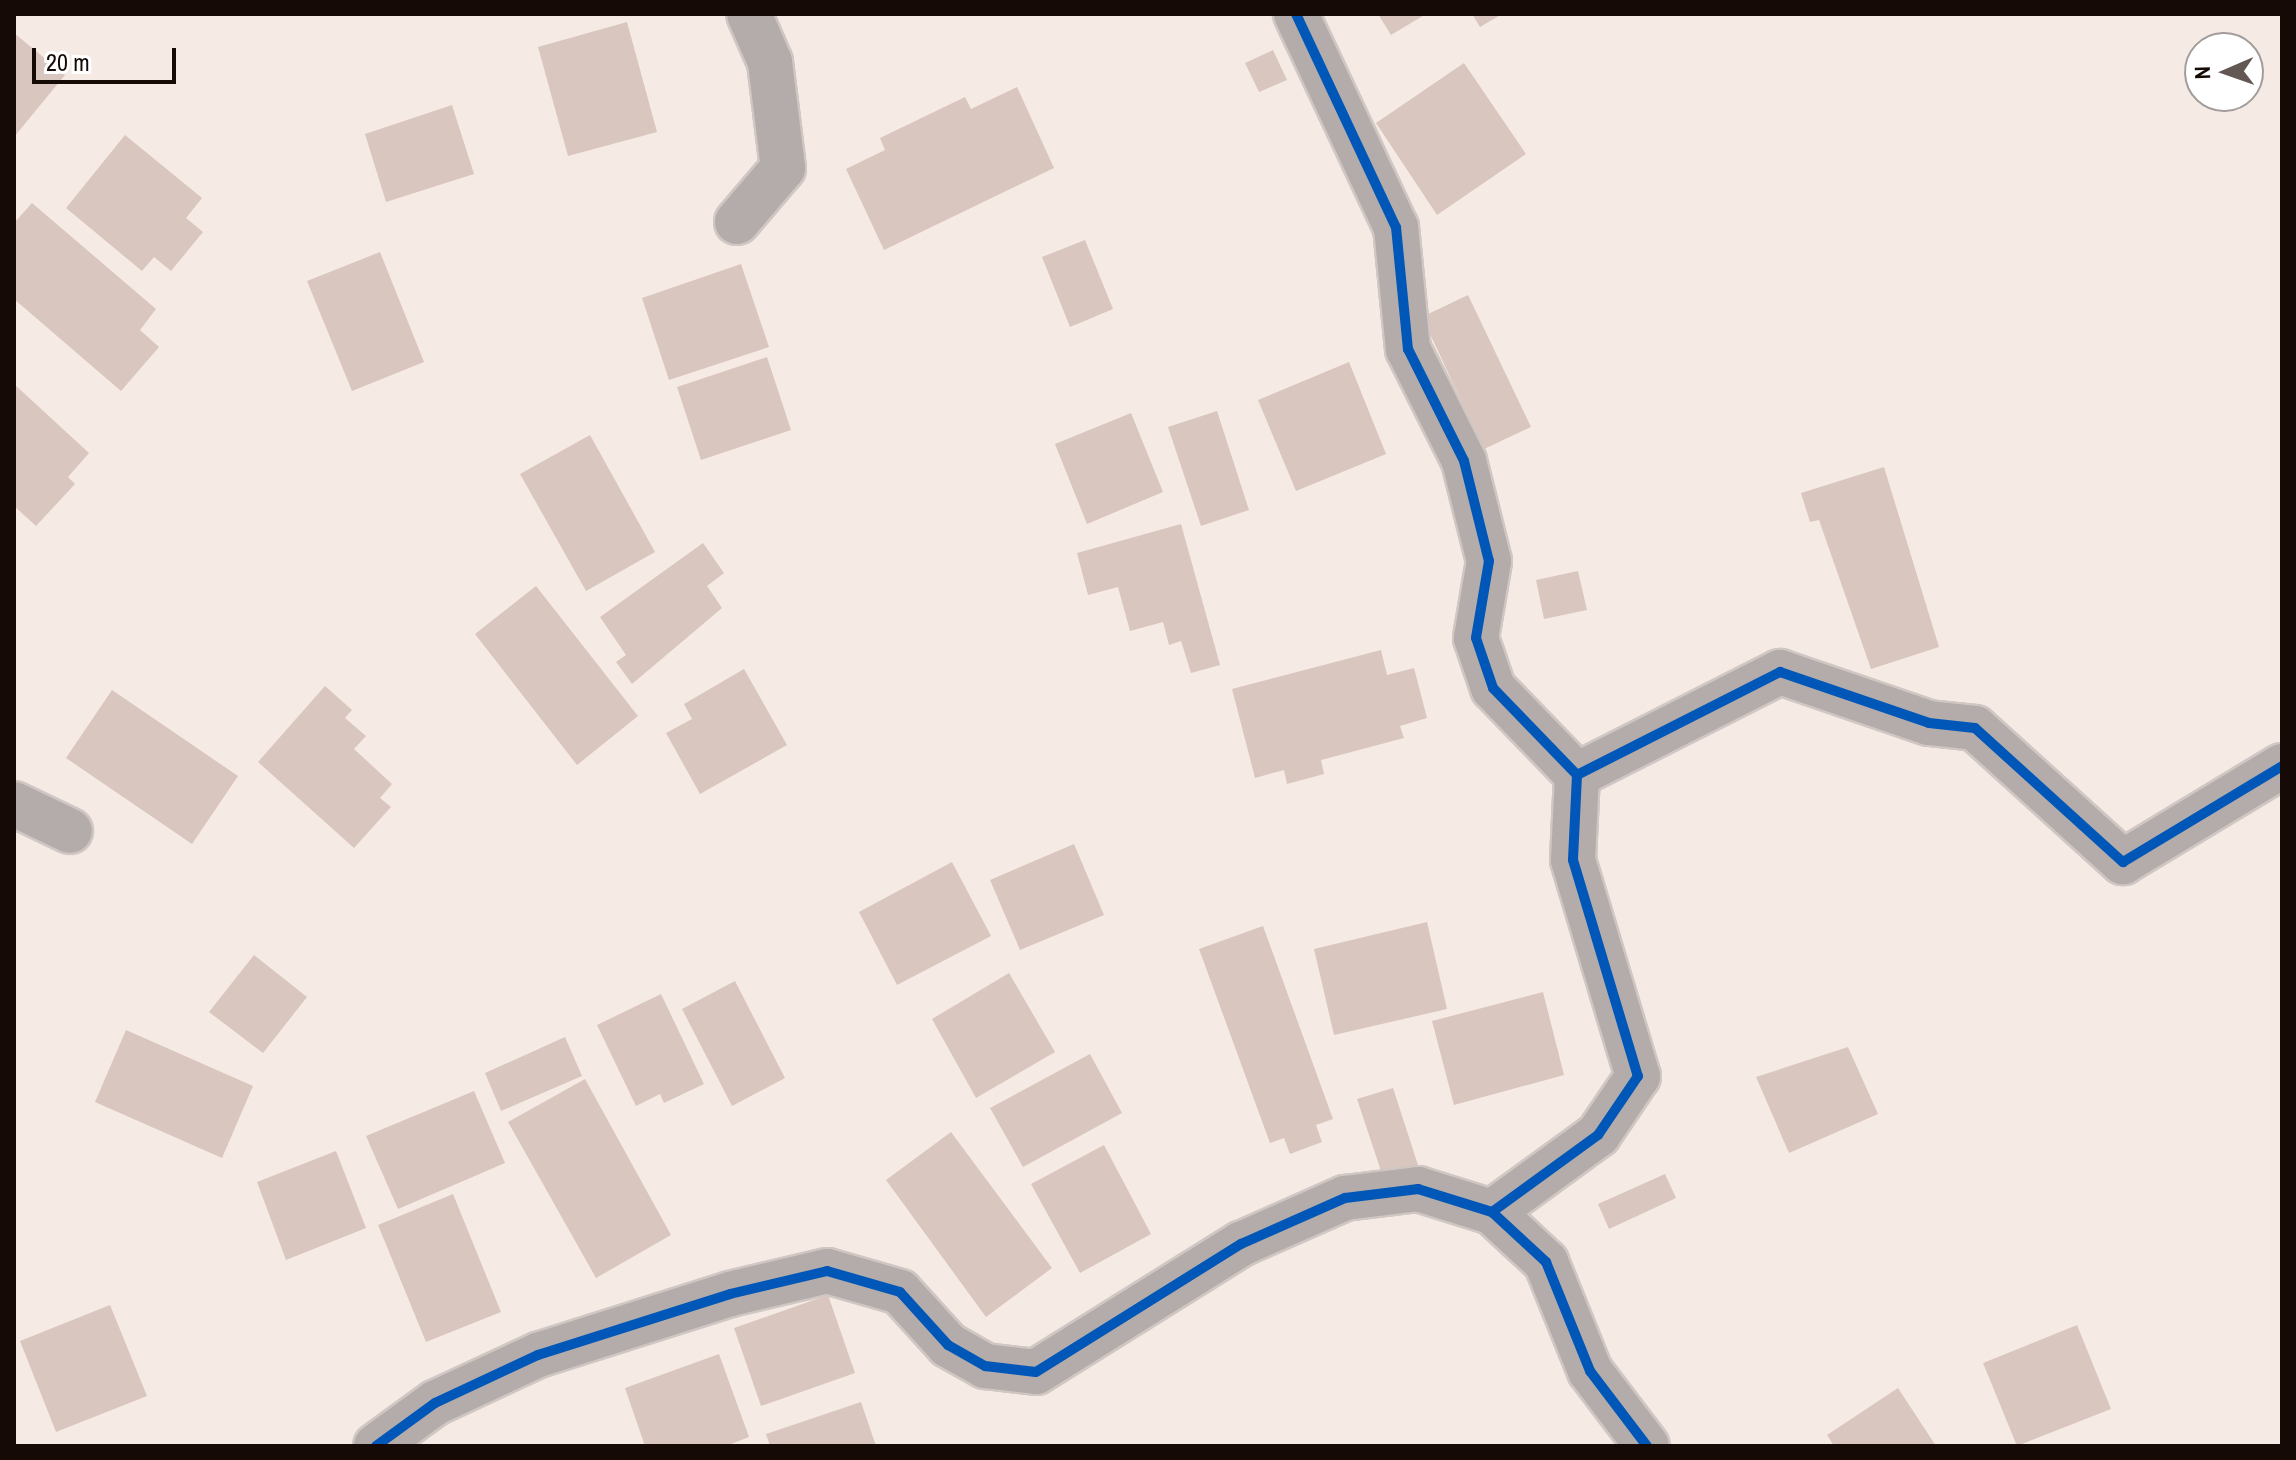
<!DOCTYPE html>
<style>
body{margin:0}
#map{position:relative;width:2296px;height:1460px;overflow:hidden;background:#f6eae5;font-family:"Archivo Narrow",sans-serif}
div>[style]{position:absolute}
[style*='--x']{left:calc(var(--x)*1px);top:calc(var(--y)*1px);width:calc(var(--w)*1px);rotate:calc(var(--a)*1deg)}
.building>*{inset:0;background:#d9c6bf}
.roads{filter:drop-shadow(2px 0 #d0c7c3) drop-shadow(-2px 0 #d0c7c3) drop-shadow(0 2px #d0c7c3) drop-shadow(0 -2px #d0c7c3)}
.minor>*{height:44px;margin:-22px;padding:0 22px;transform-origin:22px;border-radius:22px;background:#b3acaa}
.cycleway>*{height:10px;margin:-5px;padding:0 5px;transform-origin:5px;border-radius:5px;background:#0057b8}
span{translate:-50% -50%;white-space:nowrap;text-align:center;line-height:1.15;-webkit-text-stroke:6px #fff;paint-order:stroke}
.frame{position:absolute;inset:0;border:16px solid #160a06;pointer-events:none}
.north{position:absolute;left:2184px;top:32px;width:80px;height:80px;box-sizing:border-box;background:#fff;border:2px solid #a29d9b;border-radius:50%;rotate:268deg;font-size:22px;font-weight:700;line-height:32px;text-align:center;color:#160a06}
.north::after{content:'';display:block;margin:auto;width:28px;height:36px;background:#645854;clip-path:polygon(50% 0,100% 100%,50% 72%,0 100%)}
.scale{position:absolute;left:32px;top:48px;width:144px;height:36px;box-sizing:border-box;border:4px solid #160a06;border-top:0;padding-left:10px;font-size:24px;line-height:28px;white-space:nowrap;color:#160a06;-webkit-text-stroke:6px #fff;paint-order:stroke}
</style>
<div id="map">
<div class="building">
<i style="clip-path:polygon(1378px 14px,1426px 14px,1391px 35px)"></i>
<i style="clip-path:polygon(1472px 14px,1502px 14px,1480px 27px)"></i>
<i style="clip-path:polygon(627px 22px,657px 132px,568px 156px,538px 47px)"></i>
<i style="clip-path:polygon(14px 33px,65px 75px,14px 137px)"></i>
<i style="clip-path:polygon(1273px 50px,1287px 80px,1259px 92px,1245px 63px)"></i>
<i style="clip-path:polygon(1464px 63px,1526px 154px,1437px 215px,1376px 123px)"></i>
<i style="clip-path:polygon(1017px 87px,1054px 168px,884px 250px,846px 169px,885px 150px,880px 138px,965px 97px,971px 109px)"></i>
<i style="clip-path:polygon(452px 105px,474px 174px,386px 202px,365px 134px)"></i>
<i style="clip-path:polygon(125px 135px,202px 198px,186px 218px,203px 232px,171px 271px,154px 257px,142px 271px,66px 208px)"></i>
<i style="clip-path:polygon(32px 203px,156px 309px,140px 330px,159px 347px,121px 391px,14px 299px,14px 223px)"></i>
<i style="clip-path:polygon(1085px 240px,1113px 309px,1070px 327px,1042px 257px)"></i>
<i style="clip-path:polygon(380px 252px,424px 362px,352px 391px,307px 281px)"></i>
<i style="clip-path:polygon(741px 264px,769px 347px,669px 380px,642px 298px)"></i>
<i style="clip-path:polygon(1468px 295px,1531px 427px,1484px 449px,1422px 317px)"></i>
<i style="clip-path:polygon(767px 357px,791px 430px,701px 460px,677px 387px)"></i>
<i style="clip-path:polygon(1349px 362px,1386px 454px,1296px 491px,1258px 400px)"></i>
<i style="clip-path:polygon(14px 384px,89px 453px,68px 477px,75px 484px,36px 526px,14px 506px)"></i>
<i style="clip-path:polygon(1217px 411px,1249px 510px,1201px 526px,1168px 427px)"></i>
<i style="clip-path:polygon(1131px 413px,1163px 492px,1087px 524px,1055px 444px)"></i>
<i style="clip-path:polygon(590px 435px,655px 552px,586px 591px,520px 474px)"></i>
<i style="clip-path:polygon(1884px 467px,1939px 647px,1871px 669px,1819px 520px,1810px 522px,1801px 493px)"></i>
<i style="clip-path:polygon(1181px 524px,1220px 665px,1191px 673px,1181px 641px,1169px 645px,1163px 622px,1130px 631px,1118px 587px,1088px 595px,1077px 553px)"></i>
<i style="clip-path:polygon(703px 543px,724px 573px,707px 586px,722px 608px,632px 684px,616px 662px,626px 655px,600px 617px)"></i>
<i style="clip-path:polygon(1578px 571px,1587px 610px,1544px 619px,1536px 580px)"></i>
<i style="clip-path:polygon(536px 586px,638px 716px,577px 765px,475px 634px)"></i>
<i style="clip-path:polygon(1381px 650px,1387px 675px,1414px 668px,1427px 718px,1400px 726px,1404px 738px,1321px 760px,1324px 774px,1287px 784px,1284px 770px,1255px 778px,1232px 689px)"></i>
<i style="clip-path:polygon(744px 669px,787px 745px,700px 794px,666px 733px,692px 719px,684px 704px)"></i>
<i style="clip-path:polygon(325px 686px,352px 710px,345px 718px,366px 736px,354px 749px,392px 784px,380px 798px,391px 807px,354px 848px,258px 762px)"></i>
<i style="clip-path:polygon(112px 690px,238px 776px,192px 844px,66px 758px)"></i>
<i style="clip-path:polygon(1074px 844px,1104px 915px,1020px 950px,990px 880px)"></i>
<i style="clip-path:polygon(952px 862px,991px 936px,897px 985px,859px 912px)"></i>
<i style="clip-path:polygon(1427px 922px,1447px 1009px,1334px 1035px,1314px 949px)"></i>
<i style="clip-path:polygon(1263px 926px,1333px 1119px,1316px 1125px,1322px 1142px,1290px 1154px,1284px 1138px,1270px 1143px,1199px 949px)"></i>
<i style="clip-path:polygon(254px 955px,307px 997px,263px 1053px,209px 1012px)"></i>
<i style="clip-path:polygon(1009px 973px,1055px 1052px,976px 1098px,932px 1019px)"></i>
<i style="clip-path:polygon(735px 981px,785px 1078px,732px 1106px,682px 1009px)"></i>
<i style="clip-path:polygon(1543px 992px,1564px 1075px,1454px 1105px,1432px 1021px)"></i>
<i style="clip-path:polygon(661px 994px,704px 1084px,664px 1103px,660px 1094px,636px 1106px,597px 1025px)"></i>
<i style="clip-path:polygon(126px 1030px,253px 1086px,222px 1158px,95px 1102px)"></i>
<i style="clip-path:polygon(565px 1037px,582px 1076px,501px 1111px,485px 1073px)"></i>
<i style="clip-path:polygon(1848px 1047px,1878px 1114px,1789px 1153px,1756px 1077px)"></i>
<i style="clip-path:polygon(1090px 1054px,1122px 1113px,1023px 1167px,990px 1108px)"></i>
<i style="clip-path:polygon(585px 1079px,671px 1235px,596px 1278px,508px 1122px)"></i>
<i style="clip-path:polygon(1393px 1088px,1418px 1165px,1383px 1177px,1357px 1099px)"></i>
<i style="clip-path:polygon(474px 1091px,505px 1163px,398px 1209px,366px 1136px)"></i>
<i style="clip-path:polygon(951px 1132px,1052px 1268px,986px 1317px,886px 1180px)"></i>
<i style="clip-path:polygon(1104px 1145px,1151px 1234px,1080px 1273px,1031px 1184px)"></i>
<i style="clip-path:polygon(336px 1151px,366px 1228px,286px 1260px,257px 1182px)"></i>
<i style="clip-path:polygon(1665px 1174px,1676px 1198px,1609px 1229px,1598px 1204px)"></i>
<i style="clip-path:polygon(453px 1194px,501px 1312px,426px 1342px,378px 1225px)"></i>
<i style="clip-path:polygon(828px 1295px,855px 1373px,761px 1406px,734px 1328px)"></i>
<i style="clip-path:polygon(110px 1305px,147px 1396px,56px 1432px,20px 1341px)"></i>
<i style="clip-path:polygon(2077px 1325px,2111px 1409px,2017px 1446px,1983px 1363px)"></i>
<i style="clip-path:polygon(719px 1354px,749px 1437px,726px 1446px,645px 1446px,625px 1388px)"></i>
<i style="clip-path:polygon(1898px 1388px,1936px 1446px,1834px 1446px,1827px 1435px)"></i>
<i style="clip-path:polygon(861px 1402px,876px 1446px,770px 1446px,766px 1434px)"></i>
</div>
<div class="roads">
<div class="minor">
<i style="--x:1296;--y:14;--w:235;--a:64.9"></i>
<i style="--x:1396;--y:227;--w:123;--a:84.4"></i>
<i style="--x:1408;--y:349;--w:125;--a:63.4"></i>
<i style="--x:1464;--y:461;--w:103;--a:76"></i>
<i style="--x:1489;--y:561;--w:78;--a:99.6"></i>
<i style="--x:1476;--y:638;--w:53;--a:71.2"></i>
<i style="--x:1493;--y:688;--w:121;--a:46"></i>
<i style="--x:1577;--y:775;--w:85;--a:92.7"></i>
<i style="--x:1573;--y:860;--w:226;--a:73.3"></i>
<i style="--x:1638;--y:1076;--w:71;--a:124.1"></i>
<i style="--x:1598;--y:1135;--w:131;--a:144"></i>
<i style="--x:737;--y:222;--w:71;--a:-49.6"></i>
<i style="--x:783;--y:168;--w:107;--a:-97"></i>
<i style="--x:770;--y:62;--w:52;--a:-113.6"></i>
<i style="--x:1577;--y:775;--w:228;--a:-26.9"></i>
<i style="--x:1780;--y:672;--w:157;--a:18.9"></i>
<i style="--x:1929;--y:723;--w:46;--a:6.2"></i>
<i style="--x:1975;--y:728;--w:200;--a:42.2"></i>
<i style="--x:2123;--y:862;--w:186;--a:-31.1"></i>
<i style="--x:14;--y:804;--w:62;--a:25.7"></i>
<i style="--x:376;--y:1446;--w:73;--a:-36.1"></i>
<i style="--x:435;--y:1403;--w:114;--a:-25"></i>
<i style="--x:538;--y:1355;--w:201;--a:-17.6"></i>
<i style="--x:730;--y:1294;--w:100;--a:-13.3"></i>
<i style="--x:827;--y:1271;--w:76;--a:16"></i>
<i style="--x:900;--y:1292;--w:72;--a:47.8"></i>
<i style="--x:948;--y:1345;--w:43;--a:29.6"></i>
<i style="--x:985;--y:1366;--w:51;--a:6.7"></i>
<i style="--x:1036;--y:1372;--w:242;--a:-32"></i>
<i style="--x:1241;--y:1244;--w:114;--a:-23.9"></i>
<i style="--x:1345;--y:1198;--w:74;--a:-7"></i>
<i style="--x:1418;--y:1189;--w:77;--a:17.3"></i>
<i style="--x:1492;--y:1212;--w:74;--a:42.8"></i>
<i style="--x:1546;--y:1262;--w:118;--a:68"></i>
<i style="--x:1590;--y:1371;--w:94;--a:52.8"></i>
</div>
</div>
<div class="cycleway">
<i style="--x:1296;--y:14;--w:235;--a:64.9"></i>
<i style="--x:1396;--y:227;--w:123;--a:84.4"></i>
<i style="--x:1408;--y:349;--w:125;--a:63.4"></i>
<i style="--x:1464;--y:461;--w:103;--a:76"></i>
<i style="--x:1489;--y:561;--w:78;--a:99.6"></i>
<i style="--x:1476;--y:638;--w:53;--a:71.2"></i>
<i style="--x:1493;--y:688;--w:121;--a:46"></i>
<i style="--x:1577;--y:775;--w:85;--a:92.7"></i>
<i style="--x:1573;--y:860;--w:226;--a:73.3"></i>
<i style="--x:1638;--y:1076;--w:71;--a:124.1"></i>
<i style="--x:1598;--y:1135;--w:131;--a:144"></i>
<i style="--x:1577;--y:775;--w:228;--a:-26.9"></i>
<i style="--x:1780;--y:672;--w:157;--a:18.9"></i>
<i style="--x:1929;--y:723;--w:46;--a:6.2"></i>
<i style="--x:1975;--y:728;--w:200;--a:42.2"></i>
<i style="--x:2123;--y:862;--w:186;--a:-31.1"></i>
<i style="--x:376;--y:1446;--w:73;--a:-36.1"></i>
<i style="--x:435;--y:1403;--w:114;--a:-25"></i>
<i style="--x:538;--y:1355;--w:201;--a:-17.6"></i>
<i style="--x:730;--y:1294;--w:100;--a:-13.3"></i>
<i style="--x:827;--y:1271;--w:76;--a:16"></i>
<i style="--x:900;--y:1292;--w:72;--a:47.8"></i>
<i style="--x:948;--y:1345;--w:43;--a:29.6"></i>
<i style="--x:985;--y:1366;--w:51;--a:6.7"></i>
<i style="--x:1036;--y:1372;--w:242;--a:-32"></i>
<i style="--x:1241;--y:1244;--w:114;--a:-23.9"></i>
<i style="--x:1345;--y:1198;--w:74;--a:-7"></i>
<i style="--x:1418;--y:1189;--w:77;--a:17.3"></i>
<i style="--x:1492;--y:1212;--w:74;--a:42.8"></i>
<i style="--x:1546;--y:1262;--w:118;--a:68"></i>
<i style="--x:1590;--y:1371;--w:94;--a:52.8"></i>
</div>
<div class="frame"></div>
<div class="north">N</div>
<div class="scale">20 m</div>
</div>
